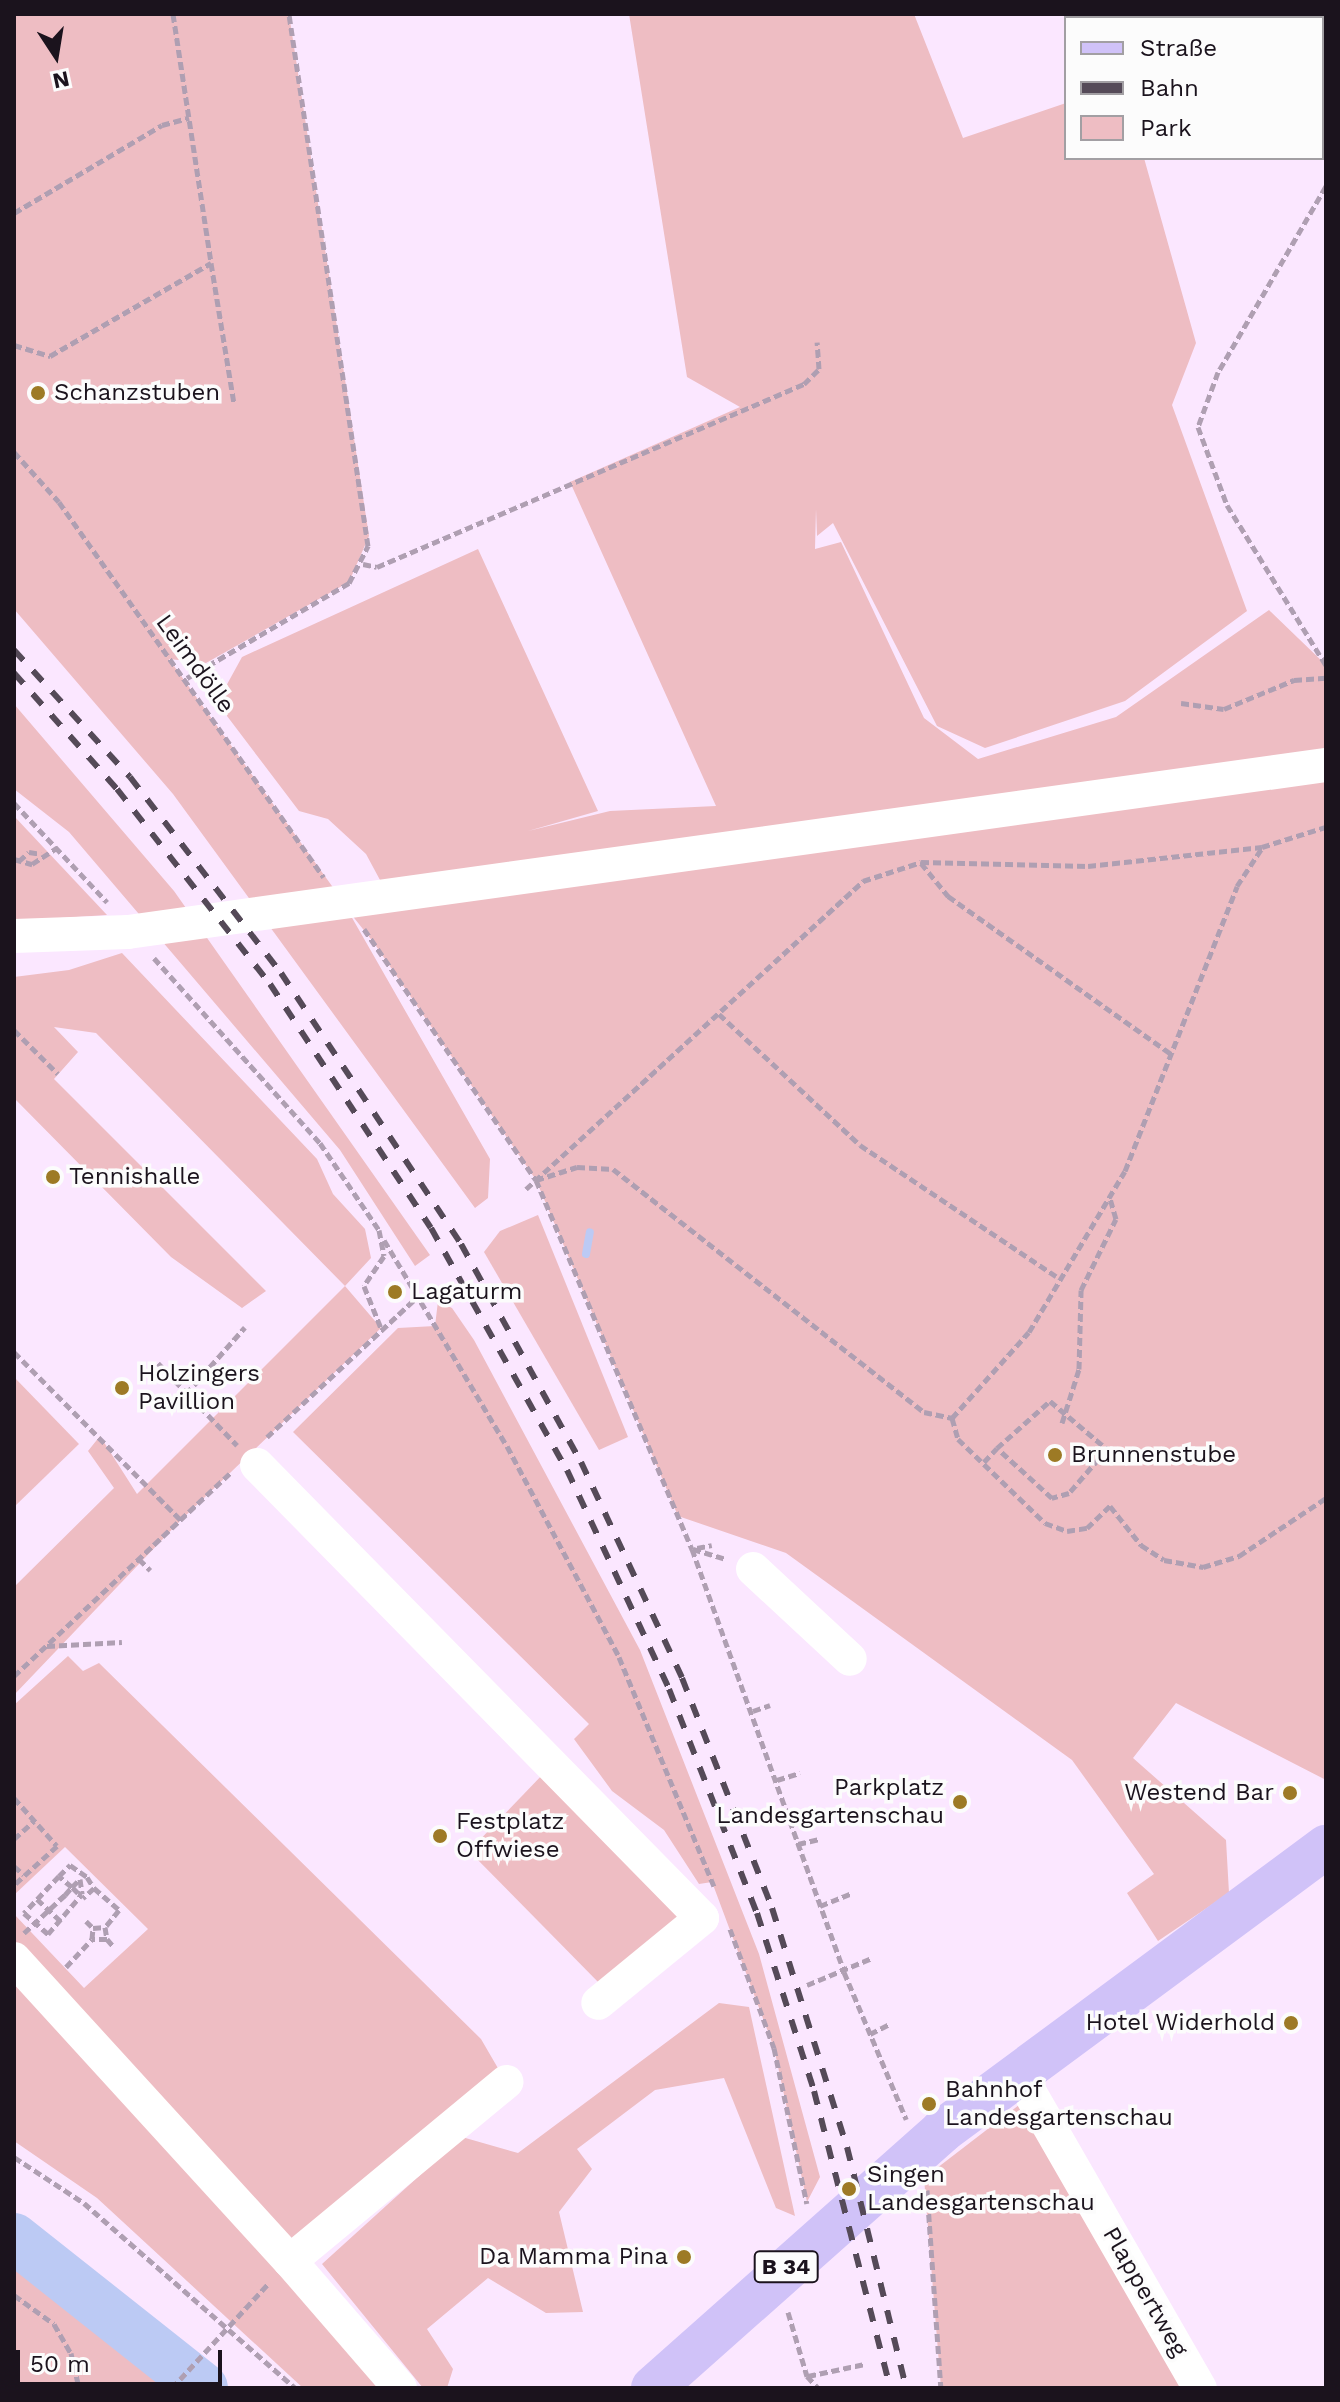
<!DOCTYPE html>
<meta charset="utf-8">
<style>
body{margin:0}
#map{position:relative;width:1340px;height:2402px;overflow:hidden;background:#fbe7ff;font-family:"Work Sans",sans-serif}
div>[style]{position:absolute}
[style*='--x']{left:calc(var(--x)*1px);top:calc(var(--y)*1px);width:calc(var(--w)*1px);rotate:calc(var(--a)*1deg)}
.green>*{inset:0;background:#eebdc3}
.stream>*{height:8px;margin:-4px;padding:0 4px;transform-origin:4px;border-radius:4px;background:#bccaf4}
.river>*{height:50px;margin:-25px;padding:0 25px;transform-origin:25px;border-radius:25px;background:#bccaf4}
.path>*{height:5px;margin-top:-2.5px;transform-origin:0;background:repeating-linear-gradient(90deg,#af9fb2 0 8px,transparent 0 12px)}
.minor>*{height:34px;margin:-17px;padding:0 17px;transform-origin:17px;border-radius:17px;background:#fff}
.major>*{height:44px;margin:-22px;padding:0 22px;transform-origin:22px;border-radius:22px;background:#d0c2f8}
.rail>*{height:6px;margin-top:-3px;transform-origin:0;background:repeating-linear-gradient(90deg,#554a58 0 14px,transparent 0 28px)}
.dots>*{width:22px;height:22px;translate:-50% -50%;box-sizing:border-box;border:4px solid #fcfcfc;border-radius:50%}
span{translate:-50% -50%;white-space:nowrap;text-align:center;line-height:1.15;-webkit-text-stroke:7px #fcfcfc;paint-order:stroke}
.shield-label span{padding:2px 6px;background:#fcfcfc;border:2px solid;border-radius:6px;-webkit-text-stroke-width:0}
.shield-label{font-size:22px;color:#1b131d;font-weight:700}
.poi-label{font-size:24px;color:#1b131d}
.left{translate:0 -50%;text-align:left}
.right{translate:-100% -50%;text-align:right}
.street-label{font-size:24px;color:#1b131d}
.frame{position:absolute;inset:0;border:16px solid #1b131d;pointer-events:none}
.legend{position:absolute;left:1064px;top:16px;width:260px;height:144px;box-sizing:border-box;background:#fcfcfc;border:2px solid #a29fa3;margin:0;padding:10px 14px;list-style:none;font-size:24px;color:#1b131d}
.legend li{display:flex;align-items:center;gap:16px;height:40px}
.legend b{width:40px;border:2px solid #a29fa3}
.north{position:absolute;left:16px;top:16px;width:80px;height:80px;-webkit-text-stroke:6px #fcfcfc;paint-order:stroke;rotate:168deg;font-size:22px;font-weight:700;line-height:32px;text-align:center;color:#1b131d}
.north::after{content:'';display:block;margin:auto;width:28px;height:36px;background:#1b131d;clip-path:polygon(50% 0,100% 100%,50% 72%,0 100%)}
.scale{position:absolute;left:16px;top:2350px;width:206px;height:36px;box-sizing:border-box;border:4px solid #1b131d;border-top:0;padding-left:10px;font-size:24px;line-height:28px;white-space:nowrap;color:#1b131d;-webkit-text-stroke:6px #fcfcfc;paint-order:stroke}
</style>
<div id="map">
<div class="green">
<i style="clip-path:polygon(14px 14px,289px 14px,369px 536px,349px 582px,206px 663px,169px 659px,342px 900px,387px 893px,366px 854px,328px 819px,299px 811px,227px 716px,225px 688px,242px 657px,478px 549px,598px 811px,528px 831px,610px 811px,716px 806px,570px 482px,740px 407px,687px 377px,629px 14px,914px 14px,963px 138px,1066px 103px,1066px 158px,1144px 158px,1196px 343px,1172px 405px,1247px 611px,1125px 701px,985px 748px,937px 726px,833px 523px,817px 536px,816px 509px,815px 549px,841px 542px,924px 718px,978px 759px,1116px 717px,1269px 610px,1326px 665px,1326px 1780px,1176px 1703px,1133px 1758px,1226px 1840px,1229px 1893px,1158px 1941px,1127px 1893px,1154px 1874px,1072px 1760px,786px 1553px,678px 1516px,536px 1180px,374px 943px,347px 909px,490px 1159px,488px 1198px,475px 1208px,173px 794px,14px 609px)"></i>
<i style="clip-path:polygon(14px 704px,174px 891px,430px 1255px,415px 1266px,340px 1150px,69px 832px,14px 789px)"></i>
<i style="clip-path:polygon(14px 816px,107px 915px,14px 921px)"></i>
<i style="clip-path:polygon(122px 953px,317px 1159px,333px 1194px,365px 1229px,371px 1258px,345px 1286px,381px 1328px,181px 1520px,14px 1695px,14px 1587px,114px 1488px,88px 1451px,100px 1436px,137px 1494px,345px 1286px,96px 1033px,54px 1027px,78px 1052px,54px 1079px,266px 1291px,242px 1308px,171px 1257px,14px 1098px,14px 977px,69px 970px)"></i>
<i style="clip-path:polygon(538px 1215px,628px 1437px,599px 1450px,484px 1252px,500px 1231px)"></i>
<i style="clip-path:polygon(438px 1301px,452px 1308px,474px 1340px,640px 1650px,759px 1954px,820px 2177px,807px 2202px,774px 2048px,712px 1882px,699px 1884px,664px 1830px,612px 1791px,574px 1739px,589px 1724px,293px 1432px,398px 1328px,435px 1326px)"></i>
<i style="clip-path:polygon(14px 1377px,79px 1444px,14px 1507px)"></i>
<i style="clip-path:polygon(68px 1656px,83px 1671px,99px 1663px,481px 2039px,506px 2082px,290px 2261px,14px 1959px,14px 1914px,84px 1988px,148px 1929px,65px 1847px,14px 1895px,14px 1705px)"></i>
<i style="clip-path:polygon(545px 1772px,685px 1916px,602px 1986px,469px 1851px)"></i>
<i style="clip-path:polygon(14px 1979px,383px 2388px,303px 2388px,97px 2198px,14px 2141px)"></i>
<i style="clip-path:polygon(719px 2003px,749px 2007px,795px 2216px,776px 2208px,724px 2078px,655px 2090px,577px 2149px,592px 2169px,559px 2212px,583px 2312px,546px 2313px,488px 2278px,427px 2329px,453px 2369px,447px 2388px,423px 2388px,322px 2264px,462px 2137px,518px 2153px)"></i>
<i style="clip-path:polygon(1032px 2095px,1200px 2388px,941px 2388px,924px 2178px)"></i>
<i style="clip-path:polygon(14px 2268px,168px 2365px,191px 2388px,14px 2388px)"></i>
</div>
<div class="stream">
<i style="--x:586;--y:1254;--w:22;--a:-80"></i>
</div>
<div class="river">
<i style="--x:14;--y:2238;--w:241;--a:38.4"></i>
</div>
<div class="path">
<i style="--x:173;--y:14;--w:252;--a:81.3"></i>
<i style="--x:1326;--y:186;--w:215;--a:120.1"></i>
<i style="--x:1218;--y:372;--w:59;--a:110"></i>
<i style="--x:1198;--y:427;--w:83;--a:69.6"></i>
<i style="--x:1227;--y:505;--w:188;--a:58.3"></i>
<i style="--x:14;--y:213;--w:172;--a:-30.7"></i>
<i style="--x:162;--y:125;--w:28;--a:-15"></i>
<i style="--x:14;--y:345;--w:38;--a:17"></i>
<i style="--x:50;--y:356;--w:186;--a:-30"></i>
<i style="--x:211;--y:263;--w:143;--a:80.7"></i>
<i style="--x:14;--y:452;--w:67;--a:48"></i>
<i style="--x:59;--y:502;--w:459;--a:54.8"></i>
<i style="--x:363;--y:564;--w:14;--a:12"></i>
<i style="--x:377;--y:567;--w:465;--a:-23.2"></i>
<i style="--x:804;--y:384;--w:21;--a:-45"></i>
<i style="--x:819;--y:369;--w:27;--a:-94"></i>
<i style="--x:187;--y:678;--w:188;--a:-30.4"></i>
<i style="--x:349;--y:583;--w:42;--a:-62.8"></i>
<i style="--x:368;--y:546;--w:538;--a:-98.45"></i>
<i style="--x:1181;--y:703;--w:43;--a:7.9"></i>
<i style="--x:1224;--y:709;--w:76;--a:-22.5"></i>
<i style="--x:1294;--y:680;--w:32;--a:-4"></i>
<i style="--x:14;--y:803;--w:136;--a:46.8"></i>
<i style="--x:14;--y:859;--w:19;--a:16"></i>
<i style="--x:32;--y:864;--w:30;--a:-33"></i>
<i style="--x:19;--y:861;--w:13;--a:-42"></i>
<i style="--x:29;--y:852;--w:12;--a:9"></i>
<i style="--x:921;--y:863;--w:43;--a:50.7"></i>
<i style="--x:948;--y:896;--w:273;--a:35.3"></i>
<i style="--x:364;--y:929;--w:304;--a:55.6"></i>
<i style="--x:536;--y:1180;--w:401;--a:67.1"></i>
<i style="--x:692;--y:1549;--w:449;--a:70.2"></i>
<i style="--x:844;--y:1972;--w:160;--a:67.1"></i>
<i style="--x:154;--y:958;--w:249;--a:48.1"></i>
<i style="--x:320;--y:1143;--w:105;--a:55.9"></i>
<i style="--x:379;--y:1230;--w:26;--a:79"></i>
<i style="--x:384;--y:1256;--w:36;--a:124"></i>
<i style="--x:364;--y:1286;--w:45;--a:68"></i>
<i style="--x:719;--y:1014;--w:192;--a:42.9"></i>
<i style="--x:860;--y:1145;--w:236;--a:33.8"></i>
<i style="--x:14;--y:1030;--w:62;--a:45"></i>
<i style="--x:536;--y:1180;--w:43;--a:-17.6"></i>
<i style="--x:577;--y:1167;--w:36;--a:3"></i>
<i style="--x:613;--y:1169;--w:395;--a:38"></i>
<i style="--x:924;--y:1412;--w:29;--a:12"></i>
<i style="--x:952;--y:1418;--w:22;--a:74"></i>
<i style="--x:958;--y:1439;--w:121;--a:44"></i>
<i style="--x:1045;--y:1523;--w:23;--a:20"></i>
<i style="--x:1067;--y:1531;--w:20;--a:-9"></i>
<i style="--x:1087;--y:1528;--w:32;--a:-44"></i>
<i style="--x:1110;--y:1506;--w:50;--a:51.5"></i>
<i style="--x:1141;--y:1545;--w:27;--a:33"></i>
<i style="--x:1164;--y:1560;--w:40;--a:10"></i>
<i style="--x:1203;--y:1567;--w:38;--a:-17"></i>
<i style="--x:1239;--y:1556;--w:105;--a:-33.7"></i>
<i style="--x:526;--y:1189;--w:457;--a:-42.4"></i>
<i style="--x:863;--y:881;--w:61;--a:-18.1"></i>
<i style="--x:921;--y:862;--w:167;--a:1.4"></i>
<i style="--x:1088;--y:866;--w:175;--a:-6.2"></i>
<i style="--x:1262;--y:847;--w:67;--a:-17.4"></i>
<i style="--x:384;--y:1240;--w:240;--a:59.2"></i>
<i style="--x:507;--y:1446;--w:239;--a:62"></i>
<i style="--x:619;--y:1657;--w:248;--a:67.5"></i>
<i style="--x:14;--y:1352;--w:237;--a:45.2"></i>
<i style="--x:158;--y:1363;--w:114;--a:46.1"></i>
<i style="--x:186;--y:1394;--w:89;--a:-48.6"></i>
<i style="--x:952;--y:1418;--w:115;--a:-48.2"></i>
<i style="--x:1029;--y:1332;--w:187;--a:-59.2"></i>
<i style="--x:1125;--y:1171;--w:306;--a:-68.5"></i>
<i style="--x:1237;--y:886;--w:45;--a:-56.7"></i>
<i style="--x:1062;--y:1423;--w:57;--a:-72.5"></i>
<i style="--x:1079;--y:1369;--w:79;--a:-88.5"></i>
<i style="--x:1081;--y:1290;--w:79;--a:-63.8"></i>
<i style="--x:1116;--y:1219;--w:22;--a:-106"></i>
<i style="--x:267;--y:1437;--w:207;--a:-43"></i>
<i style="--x:984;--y:1462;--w:19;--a:-47"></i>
<i style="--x:997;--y:1448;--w:71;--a:-41.6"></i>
<i style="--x:1050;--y:1401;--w:75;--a:40.1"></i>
<i style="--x:1107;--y:1449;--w:58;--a:130.8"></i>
<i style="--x:1069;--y:1493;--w:18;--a:164"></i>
<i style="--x:1052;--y:1498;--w:74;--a:-137.7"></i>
<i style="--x:697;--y:1548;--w:15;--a:-11"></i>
<i style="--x:693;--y:1549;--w:34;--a:17"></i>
<i style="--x:139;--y:1559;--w:16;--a:45"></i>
<i style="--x:47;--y:1646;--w:75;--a:-3.1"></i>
<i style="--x:14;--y:1676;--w:298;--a:-43.2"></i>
<i style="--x:753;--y:1711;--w:18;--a:-19"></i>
<i style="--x:777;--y:1780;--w:24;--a:-17"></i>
<i style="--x:14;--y:1798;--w:64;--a:48.1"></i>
<i style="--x:57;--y:1846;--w:58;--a:137.8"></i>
<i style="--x:14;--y:1839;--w:27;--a:-42"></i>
<i style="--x:798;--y:1844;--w:22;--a:-13"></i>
<i style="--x:14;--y:1866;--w:13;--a:42"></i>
<i style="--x:59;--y:1876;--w:16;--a:-45"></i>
<i style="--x:70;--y:1865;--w:21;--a:35"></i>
<i style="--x:87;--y:1877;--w:13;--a:58"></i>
<i style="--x:94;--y:1888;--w:15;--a:138"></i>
<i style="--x:94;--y:1888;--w:33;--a:41"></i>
<i style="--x:119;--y:1910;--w:22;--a:129"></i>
<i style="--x:105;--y:1927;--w:12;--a:81"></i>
<i style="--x:107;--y:1939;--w:15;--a:180"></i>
<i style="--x:92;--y:1939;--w:11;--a:-85"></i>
<i style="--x:93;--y:1928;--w:12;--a:-5"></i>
<i style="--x:65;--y:1895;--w:11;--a:-49"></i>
<i style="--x:72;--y:1887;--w:11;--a:-45"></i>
<i style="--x:80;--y:1879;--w:15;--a:82"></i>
<i style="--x:82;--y:1894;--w:4;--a:-166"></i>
<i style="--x:78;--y:1893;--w:8;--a:-135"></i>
<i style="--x:72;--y:1887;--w:17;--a:-140"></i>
<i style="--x:59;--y:1876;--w:51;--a:133.4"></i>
<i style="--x:24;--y:1913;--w:32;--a:41"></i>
<i style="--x:48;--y:1934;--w:52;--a:-49.6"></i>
<i style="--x:37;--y:1899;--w:33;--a:43"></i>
<i style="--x:820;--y:1906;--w:35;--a:-22"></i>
<i style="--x:86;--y:1921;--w:10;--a:45"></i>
<i style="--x:730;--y:1929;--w:127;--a:69.7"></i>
<i style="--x:774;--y:2048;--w:159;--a:78.1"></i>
<i style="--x:24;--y:1933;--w:56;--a:-42.8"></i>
<i style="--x:65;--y:1895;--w:8;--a:140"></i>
<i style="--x:107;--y:1939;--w:11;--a:49"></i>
<i style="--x:66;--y:1967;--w:38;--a:-47"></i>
<i style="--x:807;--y:1985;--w:70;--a:-22.6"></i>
<i style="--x:870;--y:2034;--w:22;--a:-27"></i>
<i style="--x:14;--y:2157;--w:84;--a:33.3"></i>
<i style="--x:84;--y:2203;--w:281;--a:41.2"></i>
<i style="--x:927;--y:2190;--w:198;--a:86"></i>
<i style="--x:14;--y:2295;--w:49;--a:35.9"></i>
<i style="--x:54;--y:2324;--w:34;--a:60"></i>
<i style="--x:71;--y:2353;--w:36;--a:77"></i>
<i style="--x:788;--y:2312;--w:67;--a:73.5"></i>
<i style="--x:807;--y:2376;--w:16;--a:47"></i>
<i style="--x:808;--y:2376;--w:58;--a:-11.9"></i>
<i style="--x:172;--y:2388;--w:143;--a:-47.3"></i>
</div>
<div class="minor">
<i style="--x:14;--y:936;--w:114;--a:-2"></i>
<i style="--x:128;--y:932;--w:1210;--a:-7.94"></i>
<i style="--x:257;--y:1465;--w:635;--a:45.51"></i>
<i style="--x:702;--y:1918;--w:134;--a:140.7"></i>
<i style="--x:753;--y:1569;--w:132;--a:42.9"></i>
<i style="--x:14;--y:1959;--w:409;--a:47.6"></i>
<i style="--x:1018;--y:2072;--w:365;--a:60.1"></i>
<i style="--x:400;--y:2388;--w:168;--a:-130.9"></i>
<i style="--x:290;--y:2261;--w:281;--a:-39.6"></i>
</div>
<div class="major">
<i style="--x:653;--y:2388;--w:387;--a:-41.6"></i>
<i style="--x:942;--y:2131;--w:478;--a:-36.5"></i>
</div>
<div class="rail">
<i style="--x:14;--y:650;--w:172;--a:47.6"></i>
<i style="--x:130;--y:777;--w:247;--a:52.4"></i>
<i style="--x:281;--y:973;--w:325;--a:56.4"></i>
<i style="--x:461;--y:1244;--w:249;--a:61.2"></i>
<i style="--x:581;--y:1462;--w:238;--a:64.9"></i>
<i style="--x:682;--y:1678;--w:247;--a:68.6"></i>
<i style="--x:772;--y:1908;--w:250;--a:72.6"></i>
<i style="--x:847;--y:2147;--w:248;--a:76.2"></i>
<i style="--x:14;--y:673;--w:155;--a:48.4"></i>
<i style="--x:117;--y:789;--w:248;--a:51.9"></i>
<i style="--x:270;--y:984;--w:292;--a:56.6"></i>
<i style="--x:431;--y:1228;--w:278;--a:60.7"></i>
<i style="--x:567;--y:1470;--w:242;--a:65"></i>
<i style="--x:669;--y:1689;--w:241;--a:68.6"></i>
<i style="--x:757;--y:1913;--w:187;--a:72.2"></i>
<i style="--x:814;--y:2091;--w:307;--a:75.6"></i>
</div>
<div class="dots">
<i style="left:38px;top:393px;background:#9d7a25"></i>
<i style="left:53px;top:1177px;background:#9d7a25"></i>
<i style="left:395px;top:1292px;background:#9d7a25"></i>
<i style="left:122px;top:1388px;background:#9d7a25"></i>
<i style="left:1055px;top:1455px;background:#9d7a25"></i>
<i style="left:1290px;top:1793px;background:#9d7a25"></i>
<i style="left:960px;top:1802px;background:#9d7a25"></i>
<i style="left:440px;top:1836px;background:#9d7a25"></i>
<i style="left:1291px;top:2023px;background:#9d7a25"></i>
<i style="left:929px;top:2104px;background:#9d7a25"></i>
<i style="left:849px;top:2189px;background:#9d7a25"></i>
<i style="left:684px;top:2257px;background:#9d7a25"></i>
</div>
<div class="shield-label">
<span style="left:786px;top:2267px">B 34</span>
</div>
<div class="poi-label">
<span class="left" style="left:54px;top:393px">Schanzstuben</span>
<span class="left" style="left:69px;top:1177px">Tennishalle</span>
<span class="left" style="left:411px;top:1292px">Lagaturm</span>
<span class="left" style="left:138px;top:1388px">Holzingers<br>Pavillion</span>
<span class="left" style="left:1071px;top:1455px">Brunnenstube</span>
<span class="right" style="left:944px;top:1802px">Parkplatz<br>Landesgartenschau</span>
<span class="right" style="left:1274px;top:1793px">Westend Bar</span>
<span class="left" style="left:456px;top:1836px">Festplatz<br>Offwiese</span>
<span class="right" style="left:1275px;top:2023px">Hotel Widerhold</span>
<span class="left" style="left:945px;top:2104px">Bahnhof<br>Landesgartenschau</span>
<span class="left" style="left:867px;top:2189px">Singen<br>Landesgartenschau</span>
<span class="right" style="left:668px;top:2257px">Da Mamma Pina</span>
</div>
<div class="street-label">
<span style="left:195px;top:664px;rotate:54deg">Leimdölle</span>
<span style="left:1145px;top:2292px;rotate:60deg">Plappertweg</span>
</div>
<div class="frame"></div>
<ul class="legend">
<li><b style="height:10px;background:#d0c2f8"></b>Straße</li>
<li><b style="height:10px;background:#554a58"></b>Bahn</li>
<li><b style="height:22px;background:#eebdc3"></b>Park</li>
</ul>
<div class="north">N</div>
<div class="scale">50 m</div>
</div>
